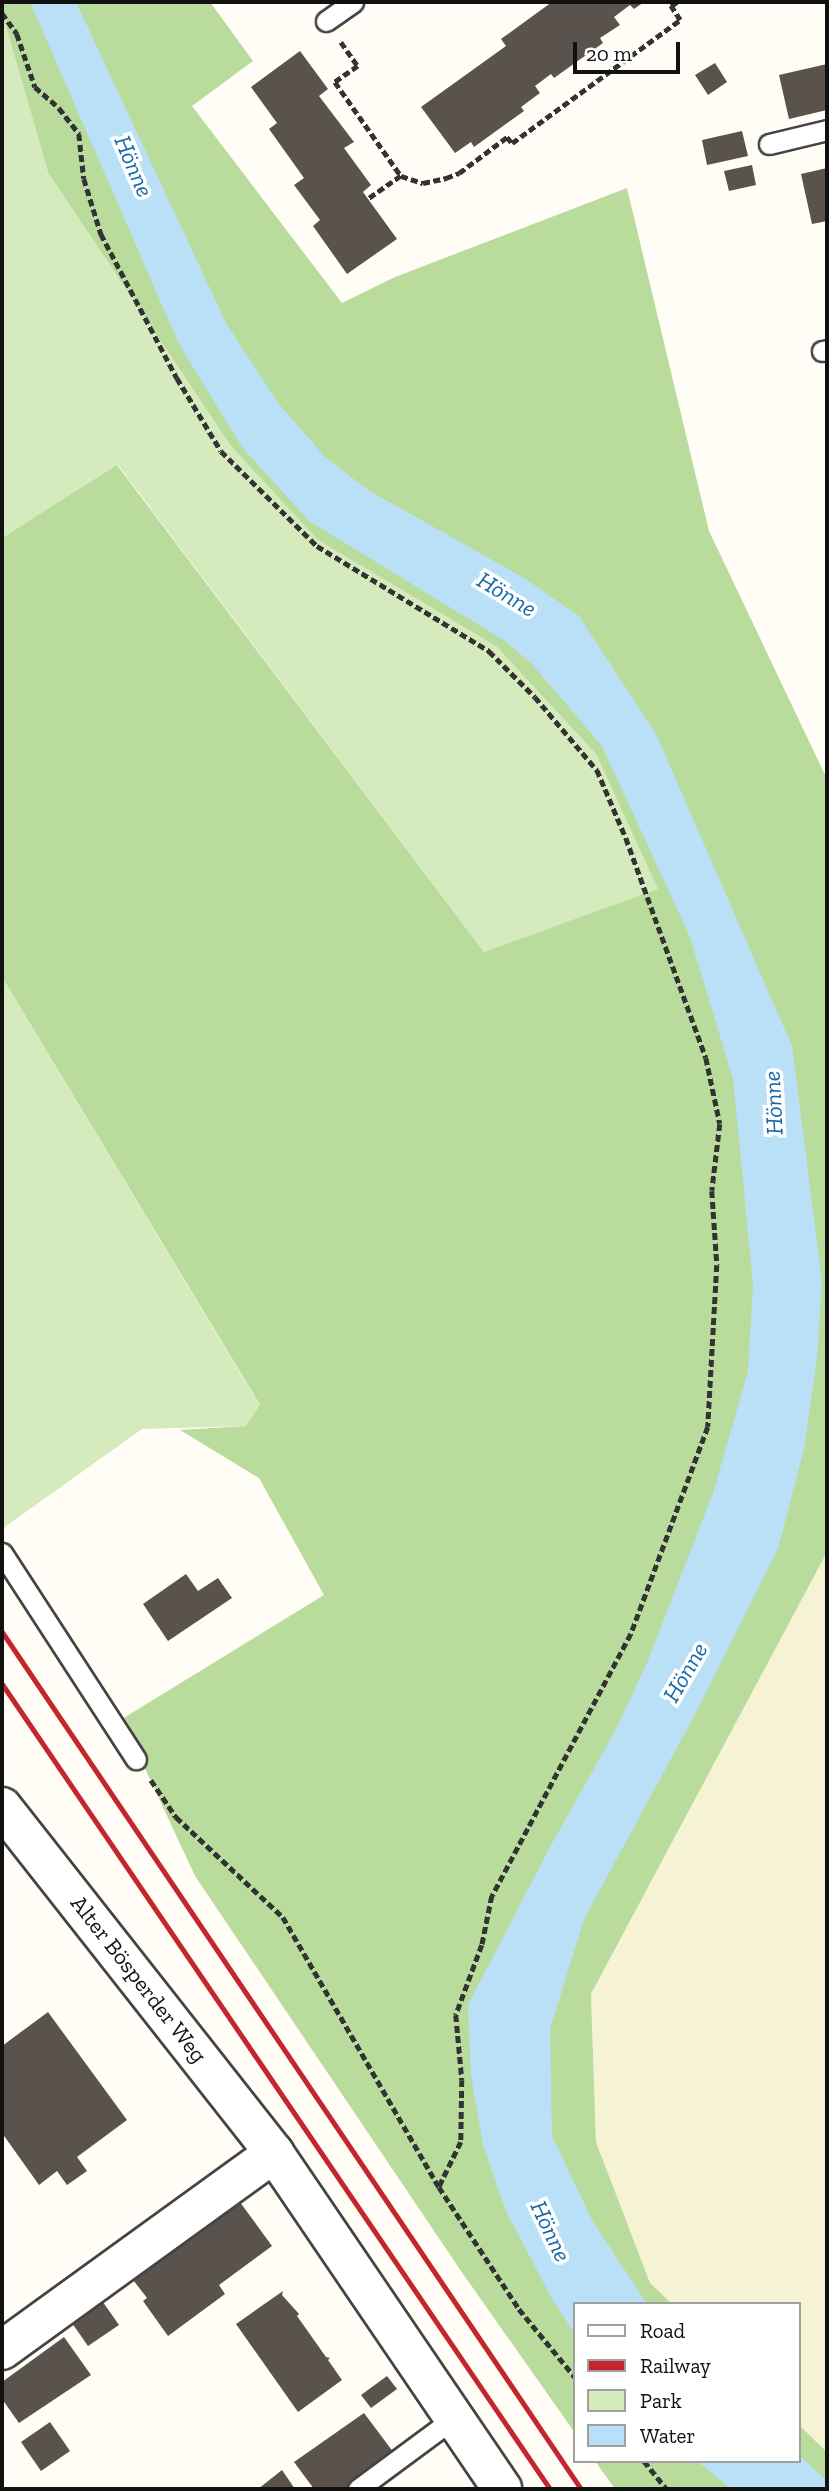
<!DOCTYPE html>
<meta charset="utf-8">
<style>
body{margin:0}
#map{position:relative;width:829px;height:2491px;overflow:hidden;background:#fffdf5;font-family:"Zilla Slab",serif}
div>[style]{position:absolute}
[style*='--x']{left:calc(var(--x)*1px);top:calc(var(--y)*1px);width:calc(var(--w)*1px);rotate:calc(var(--a)*1deg)}
.farmland>*{inset:0;background:#f6f3d4}
.green>*{inset:0;background:#d5ebbd}
.forest>*{inset:0;background:#b9dc9c}
.water>*{inset:0;background:#b9e0f7}
.building>*{inset:0;background:#5a524d}
.path>*{height:4.5px;margin-top:-2.25px;transform-origin:0;background:repeating-linear-gradient(90deg,#333 0 7px,transparent 0 10.5px)}
.roads{filter:drop-shadow(2px 0 #444) drop-shadow(-2px 0 #444) drop-shadow(0 2px #444) drop-shadow(0 -2px #444)}
.service>*{height:19px;margin:-9.5px;padding:0 9.5px;transform-origin:9.5px;border-radius:9.5px;background:#fff}
.minor>*{height:38px;margin:-19px;padding:0 19px;transform-origin:19px;border-radius:19px;background:#fff}
.rail>*{height:5px;margin:-2.5px;padding:0 2.5px;transform-origin:2.5px;border-radius:2.5px;background:#c4262e}
span{translate:-50% -50%;white-space:nowrap;text-align:center;line-height:1.15;-webkit-text-stroke:7px #fff;paint-order:stroke}
.street-label{font-size:23px;color:#111}
.water-label{font-size:24px;color:#1768a6;font-style:italic}
.frame{position:absolute;inset:0;border:4px solid #111;pointer-events:none}
.legend{position:absolute;left:573px;top:2302px;width:228px;height:161px;box-sizing:border-box;background:#fff;border:2px solid #a0a0a0;margin:0;padding:9px 12px;list-style:none;font-size:21px;color:#111}
.legend li{display:flex;align-items:center;gap:14px;height:35px}
.legend b{width:35px;border:2px solid #a0a0a0}
.scale{position:absolute;left:573px;top:42px;width:107px;height:32px;box-sizing:border-box;border:4px solid #111;border-top:0;padding-left:9px;font-size:21px;line-height:24px;white-space:nowrap;color:#111;-webkit-text-stroke:5px #fff;paint-order:stroke}
</style>
<div id="map">
<div class="farmland">
<i style="clip-path:polygon(827px 1552px,827px 2452px,799px 2425px,799px 2304px,672px 2304px,650px 2283px,596px 2142px,591px 1994px)"></i>
</div>
<div class="green">
<i style="clip-path:polygon(2px 13px,48px 172px,318px 540px,497px 647px,596px 754px,659px 890px,484px 952px,118px 465px,2px 538px)"></i>
<i style="clip-path:polygon(2px 977px,260px 1406px,247px 1426px,142px 1429px,2px 1529px)"></i>
</div>
<div class="forest">
<i style="clip-path:polygon(2px 2px,210px 2px,253px 61px,192px 106px,342px 303px,395px 277px,627px 188px,709px 531px,827px 779px,827px 1552px,591px 1994px,596px 2142px,650px 2283px,672px 2304px,575px 2304px,575px 2433px,461px 2271px,195px 1876px,122px 1719px,324px 1595px,259px 1478px,180px 1430px,246px 1426px,260px 1405px,2px 977px,2px 538px,117px 465px,484px 952px,658px 889px,596px 754px,497px 647px,318px 540px,231px 446px,48px 172px,2px 13px)"></i>
<i style="clip-path:polygon(799px 2425px,827px 2452px,827px 2489px,615px 2489px,595px 2461px,799px 2461px)"></i>
</div>
<div class="water">
<i style="clip-path:polygon(30px 2px,76px 2px,226px 323px,278px 403px,325px 457px,368px 490px,524px 578px,579px 616px,656px 734px,792px 1046px,822px 1281px,817px 1358px,804px 1449px,778px 1549px,698px 1709px,584px 1919px,550px 2029px,552px 2136px,592px 2220px,647px 2304px,575px 2304px,575px 2334px,552px 2299px,506px 2211px,483px 2145px,471px 2075px,468px 2005px,551px 1845px,615px 1731px,647px 1663px,713px 1493px,748px 1371px,753px 1284px,733px 1079px,690px 937px,602px 746px,531px 663px,505px 641px,309px 521px,242px 447px,179px 344px)"></i>
<i style="clip-path:polygon(799px 2455px,827px 2481px,827px 2489px,731px 2489px,697px 2461px,799px 2461px)"></i>
</div>
<div class="building">
<i style="clip-path:polygon(552px 2px,644px 2px,634px 9px,630px 5px,614px 17px,620px 25px,600px 38px,603px 43px,554px 78px,551px 74px,535px 86px,540px 93px,521px 107px,524px 111px,474px 147px,471px 142px,455px 153px,421px 107px,506px 46px,501px 39px)"></i>
<i style="clip-path:polygon(300px 51px,328px 89px,319px 96px,354px 142px,344px 148px,371px 185px,363px 192px,397px 239px,347px 274px,313px 226px,320px 220px,294px 185px,304px 178px,269px 129px,277px 123px,251px 87px)"></i>
<i style="clip-path:polygon(715px 63px,727px 82px,708px 95px,695px 75px)"></i>
<i style="clip-path:polygon(827px 64px,827px 110px,789px 119px,779px 75px)"></i>
<i style="clip-path:polygon(742px 131px,748px 156px,707px 165px,702px 140px)"></i>
<i style="clip-path:polygon(752px 165px,756px 185px,729px 191px,724px 171px)"></i>
<i style="clip-path:polygon(827px 168px,827px 221px,812px 224px,801px 174px)"></i>
<i style="clip-path:polygon(186px 1574px,198px 1591px,218px 1578px,232px 1598px,168px 1641px,143px 1604px)"></i>
<i style="clip-path:polygon(48px 2012px,127px 2120px,77px 2157px,87px 2171px,67px 2185px,57px 2171px,39px 2185px,2px 2133px,2px 2046px)"></i>
<i style="clip-path:polygon(234px 2194px,272px 2246px,219px 2285px,225px 2294px,168px 2336px,143px 2301px,147px 2298px,127px 2272px)"></i>
<i style="clip-path:polygon(283px 2291px,282px 2295px,299px 2314px,297px 2316px,326px 2357px,330px 2358px,328px 2360px,342px 2380px,298px 2412px,236px 2324px)"></i>
<i style="clip-path:polygon(98px 2295px,119px 2325px,88px 2346px,67px 2316px)"></i>
<i style="clip-path:polygon(64px 2337px,91px 2375px,19px 2423px,2px 2399px,2px 2382px)"></i>
<i style="clip-path:polygon(387px 2376px,397px 2389px,371px 2408px,361px 2395px)"></i>
<i style="clip-path:polygon(364px 2413px,394px 2453px,345px 2489px,314px 2489px,294px 2462px)"></i>
<i style="clip-path:polygon(50px 2422px,70px 2451px,41px 2471px,21px 2442px)"></i>
<i style="clip-path:polygon(282px 2470px,295px 2489px,258px 2489px)"></i>
</div>
<div class="path">
<i style="--x:2;--y:13;--w:26;--a:54"></i>
<i style="--x:17;--y:34;--w:56;--a:71.2"></i>
<i style="--x:35;--y:87;--w:32;--a:41"></i>
<i style="--x:59;--y:108;--w:33;--a:52"></i>
<i style="--x:79;--y:134;--w:45;--a:83.7"></i>
<i style="--x:84;--y:179;--w:58;--a:72.8"></i>
<i style="--x:101;--y:234;--w:163;--a:62.2"></i>
<i style="--x:177;--y:378;--w:85;--a:58.9"></i>
<i style="--x:221;--y:451;--w:135;--a:44.7"></i>
<i style="--x:317;--y:546;--w:202;--a:31.4"></i>
<i style="--x:489;--y:651;--w:65;--a:45"></i>
<i style="--x:535;--y:697;--w:96;--a:49.7"></i>
<i style="--x:597;--y:770;--w:74;--a:66.9"></i>
<i style="--x:626;--y:838;--w:234;--a:70"></i>
<i style="--x:706;--y:1058;--w:67;--a:78"></i>
<i style="--x:720;--y:1124;--w:67;--a:96.8"></i>
<i style="--x:712;--y:1191;--w:74;--a:86.1"></i>
<i style="--x:717;--y:1265;--w:162;--a:93.2"></i>
<i style="--x:708;--y:1427;--w:221;--a:110.4"></i>
<i style="--x:631;--y:1634;--w:297;--a:117.9"></i>
<i style="--x:492;--y:1896;--w:50;--a:101.5"></i>
<i style="--x:482;--y:1945;--w:75;--a:110.4"></i>
<i style="--x:456;--y:2015;--w:65;--a:84.7"></i>
<i style="--x:462;--y:2080;--w:62;--a:90.9"></i>
<i style="--x:461;--y:2142;--w:50;--a:116.1"></i>
<i style="--x:341;--y:42;--w:29;--a:55"></i>
<i style="--x:358;--y:66;--w:28;--a:145"></i>
<i style="--x:335;--y:82;--w:115;--a:54.9"></i>
<i style="--x:401;--y:176;--w:40;--a:145.1"></i>
<i style="--x:401;--y:176;--w:23;--a:18"></i>
<i style="--x:423;--y:183;--w:24;--a:-12"></i>
<i style="--x:446;--y:178;--w:14;--a:-21"></i>
<i style="--x:459;--y:173;--w:60;--a:-36.9"></i>
<i style="--x:507;--y:137;--w:8;--a:50"></i>
<i style="--x:512;--y:143;--w:208;--a:-36.2"></i>
<i style="--x:680;--y:20;--w:17;--a:-123"></i>
<i style="--x:671;--y:6;--w:7;--a:-34"></i>
<i style="--x:151;--y:1780;--w:45;--a:56"></i>
<i style="--x:176;--y:1817;--w:146;--a:43.1"></i>
<i style="--x:283;--y:1917;--w:312;--a:60"></i>
<i style="--x:439;--y:2187;--w:146;--a:56.7"></i>
<i style="--x:519;--y:2309;--w:88;--a:50.5"></i>
<i style="--x:644;--y:2461;--w:36;--a:51"></i>
</div>
<div class="roads">
<div class="service">
<i style="--x:326;--y:21;--w:33;--a:-35"></i>
<i style="--x:769;--y:144;--w:60;--a:-13.6"></i>
<i style="--x:822;--y:351;--w:5;--a:-11"></i>
<i style="--x:2;--y:1553;--w:246;--a:57"></i>
<i style="--x:358;--y:2489;--w:119;--a:-36.5"></i>
</div>
<div class="minor">
<i style="--x:2;--y:1807;--w:440;--a:51.8"></i>
<i style="--x:274;--y:2153;--w:406;--a:55.8"></i>
<i style="--x:2;--y:2350;--w:336;--a:-35.9"></i>
</div>
</div>
<div class="rail">
<i style="--x:2;--y:1632;--w:1034;--a:55.96"></i>
<i style="--x:2;--y:1684;--w:974;--a:55.76"></i>
</div>
<div class="street-label">
<span style="left:139px;top:1979px;rotate:52deg">Alter Bösperder Weg</span>
</div>
<div class="water-label">
<span style="left:134px;top:166px;rotate:67deg">Hönne</span>
<span style="left:507px;top:594px;rotate:31deg">Hönne</span>
<span style="left:773px;top:1103px;rotate:-93deg">Hönne</span>
<span style="left:685px;top:1672px;rotate:-60deg">Hönne</span>
<span style="left:551px;top:2231px;rotate:65deg">Hönne</span>
</div>
<div class="frame"></div>
<ul class="legend">
<li><b style="height:9px;background:#fff"></b>Road</li>
<li><b style="height:9px;background:#c4262e"></b>Railway</li>
<li><b style="height:19px;background:#d5ebbd"></b>Park</li>
<li><b style="height:19px;background:#b9e0f7"></b>Water</li>
</ul>
<div class="scale">20 m</div>
</div>
